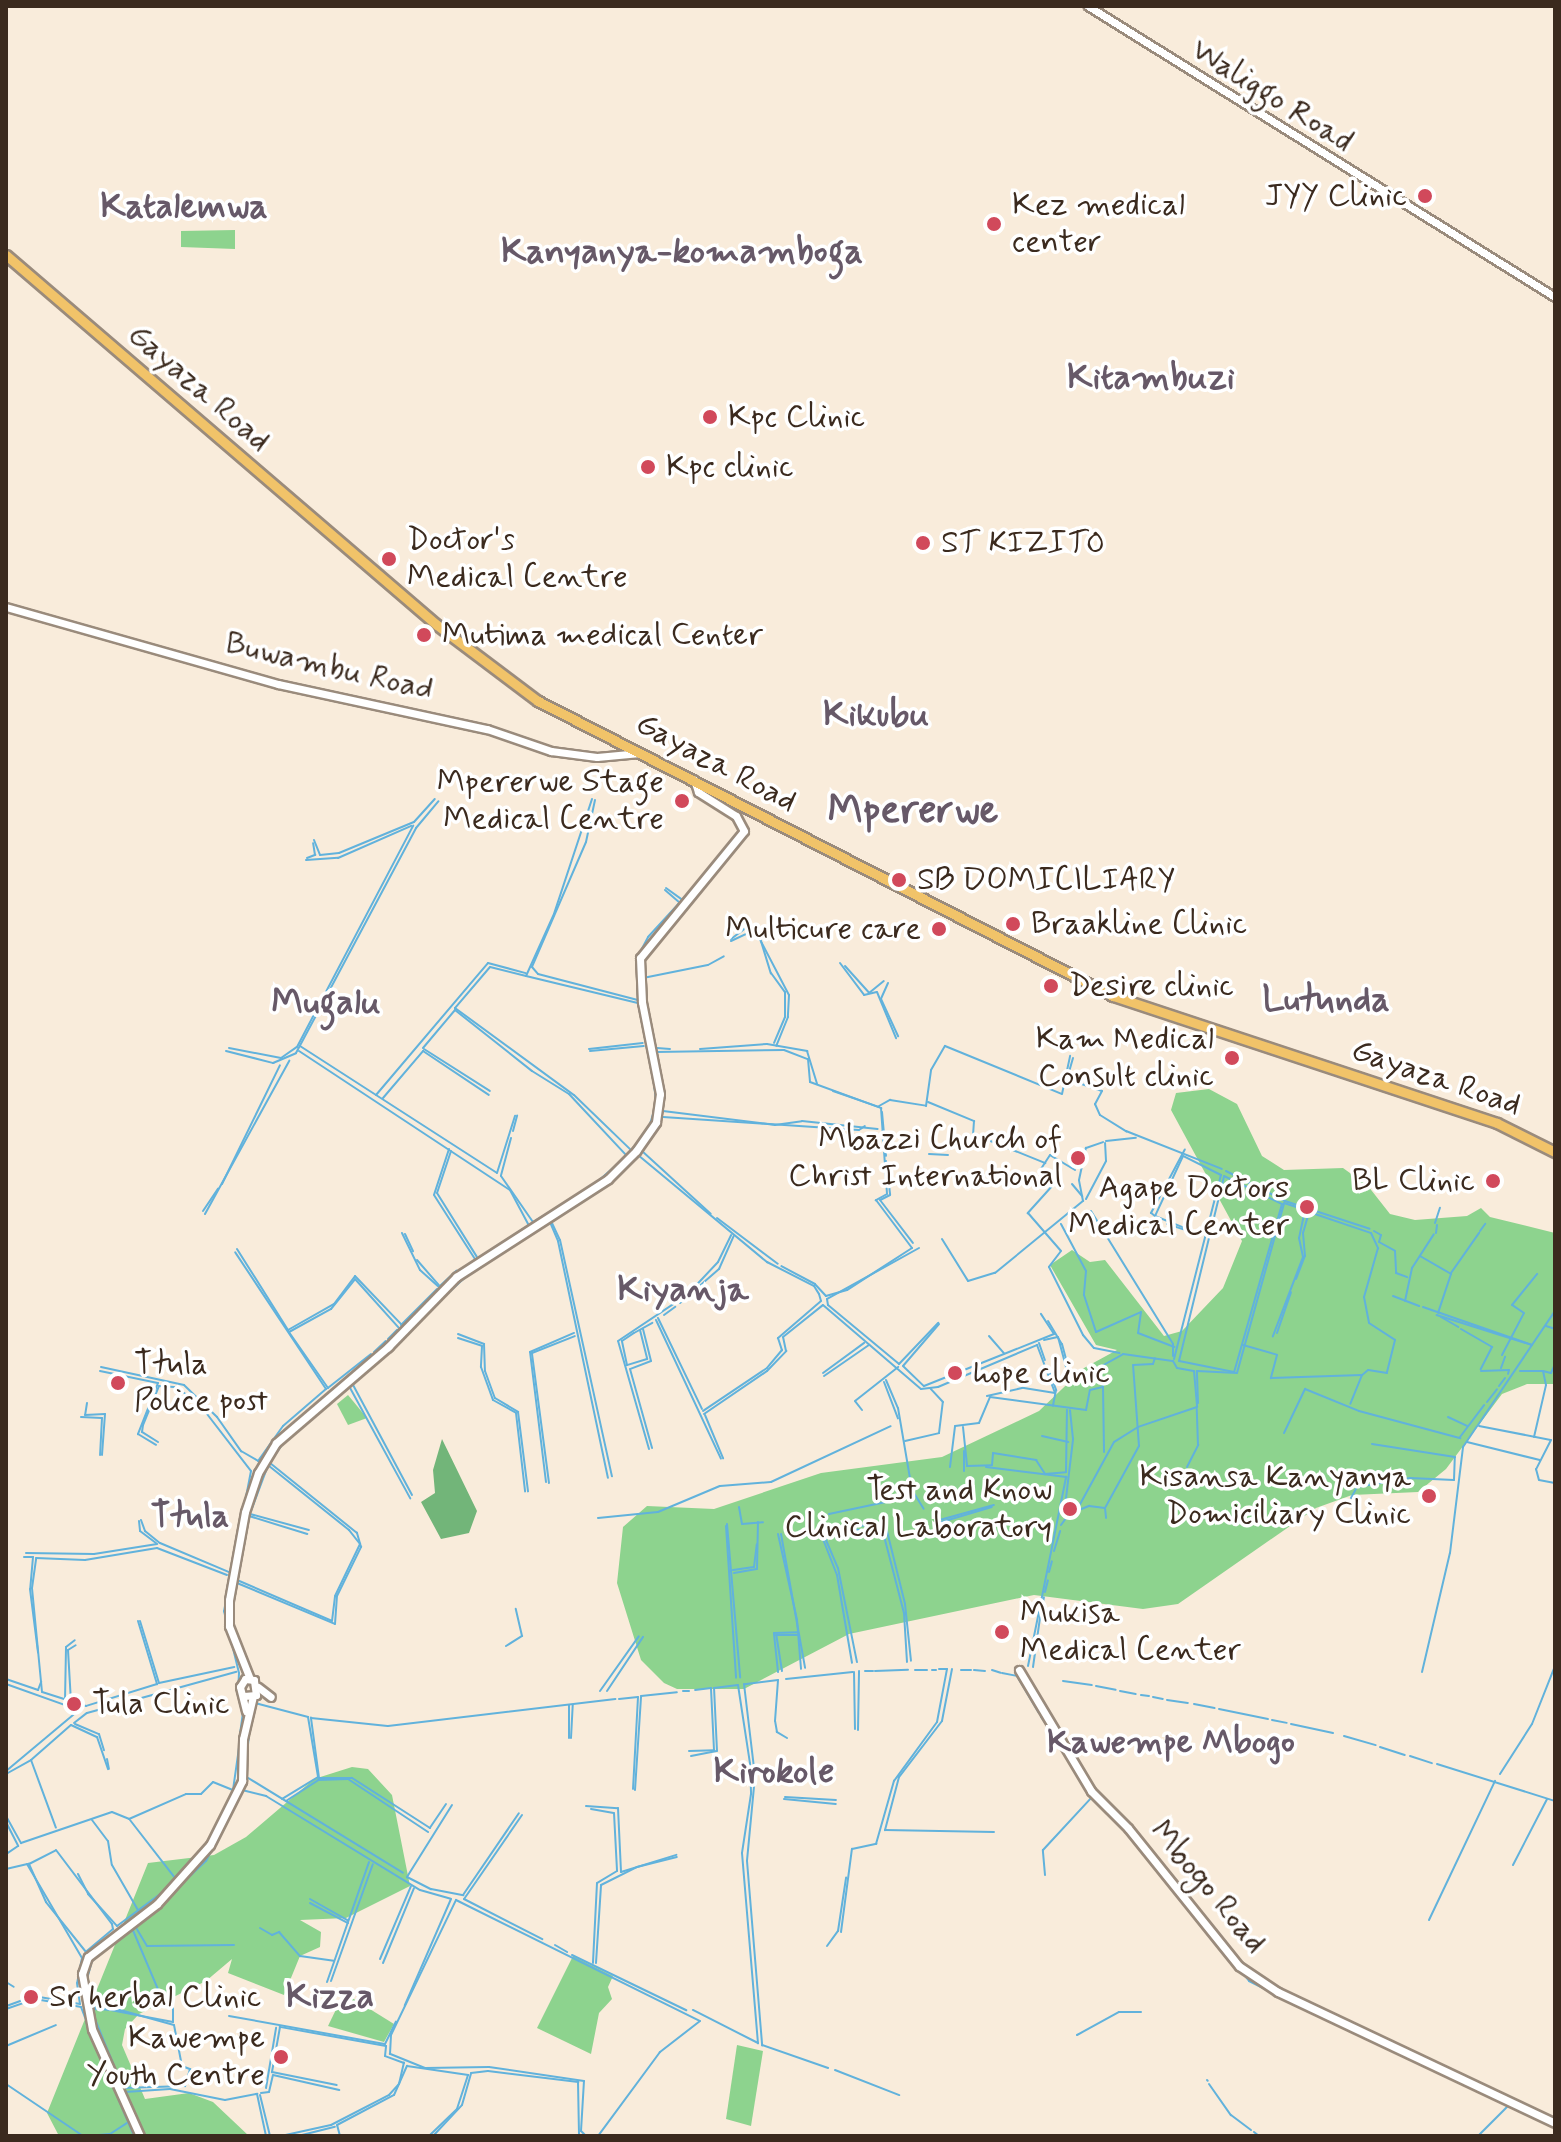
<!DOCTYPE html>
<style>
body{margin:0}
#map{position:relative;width:1561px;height:2142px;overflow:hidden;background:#f9ecdb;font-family:Mynerve,sans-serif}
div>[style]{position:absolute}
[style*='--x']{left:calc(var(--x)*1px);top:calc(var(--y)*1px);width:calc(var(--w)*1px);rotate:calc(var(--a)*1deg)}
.green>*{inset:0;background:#8dd38e}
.forest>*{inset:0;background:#72b579}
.stream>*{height:2px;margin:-1px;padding:0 1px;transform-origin:1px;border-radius:1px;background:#61b2dc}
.roads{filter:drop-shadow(2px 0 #9a8b7c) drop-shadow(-2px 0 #9a8b7c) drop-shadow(0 2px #9a8b7c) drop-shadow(0 -2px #9a8b7c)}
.tertiary>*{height:7px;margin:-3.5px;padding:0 3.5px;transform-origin:3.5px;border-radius:3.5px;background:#fff}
.primary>*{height:9px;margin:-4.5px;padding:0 4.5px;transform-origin:4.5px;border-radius:4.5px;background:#f1c369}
.dots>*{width:22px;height:22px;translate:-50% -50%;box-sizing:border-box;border:4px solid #fff;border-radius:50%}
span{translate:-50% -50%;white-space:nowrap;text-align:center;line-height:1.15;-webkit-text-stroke:7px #fff;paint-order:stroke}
.street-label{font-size:32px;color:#3b2a1e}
.poi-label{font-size:32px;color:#3b2a1e}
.right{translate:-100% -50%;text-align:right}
.left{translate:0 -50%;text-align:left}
.neighbourhood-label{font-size:34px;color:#675968;font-weight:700}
.quarter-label{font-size:36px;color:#675968;font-weight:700}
.district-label{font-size:40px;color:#675968;font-weight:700}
.frame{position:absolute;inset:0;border:8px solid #3b2a1e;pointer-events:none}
</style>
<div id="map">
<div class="green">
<i style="clip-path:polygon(235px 230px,235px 249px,181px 247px,181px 231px)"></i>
<i style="clip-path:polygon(1209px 1089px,1237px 1104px,1262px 1156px,1284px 1170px,1343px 1168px,1368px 1186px,1390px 1214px,1415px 1220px,1467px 1216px,1481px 1208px,1490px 1217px,1555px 1233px,1555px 1384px,1527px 1384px,1502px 1394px,1446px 1469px,1418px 1492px,1352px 1495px,1316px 1508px,1178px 1604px,1143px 1609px,1034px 1595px,849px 1634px,744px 1689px,677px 1689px,664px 1683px,641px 1660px,617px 1583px,623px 1527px,647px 1506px,714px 1509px,821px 1473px,942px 1457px,1039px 1411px,1084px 1368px,1117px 1350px,1096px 1345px,1050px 1265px,1072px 1250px,1090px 1262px,1105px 1260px,1164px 1336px,1182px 1331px,1223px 1288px,1242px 1241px,1171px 1110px,1176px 1093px)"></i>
<i style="clip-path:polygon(348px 1395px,367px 1418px,348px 1425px,337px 1404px)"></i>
<i style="clip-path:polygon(352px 1767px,368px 1769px,392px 1795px,410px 1886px,346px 1918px,300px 1920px,321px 1932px,320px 1947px,300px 1956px,284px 1995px,228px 1973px,232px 1959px,206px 1981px,139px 2014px,125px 2029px,122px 2045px,145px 2099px,189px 2093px,213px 2102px,249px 2136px,59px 2136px,47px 2113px,148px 1863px,214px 1855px,246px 1837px,314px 1779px)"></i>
<i style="clip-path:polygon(573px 1956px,613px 1976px,608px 1987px,612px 1999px,599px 2013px,591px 2054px,537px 2028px)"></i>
<i style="clip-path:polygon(344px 1993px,394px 2024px,384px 2042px,328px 2026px)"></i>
<i style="clip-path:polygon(737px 2045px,763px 2051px,751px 2126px,726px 2119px)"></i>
</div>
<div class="forest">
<i style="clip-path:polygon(442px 1439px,477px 1511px,469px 1533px,441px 1539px,421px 1502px,435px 1493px,433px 1470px)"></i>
</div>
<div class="stream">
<i style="--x:592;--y:799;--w:121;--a:108.3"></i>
<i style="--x:554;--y:914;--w:68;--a:114.3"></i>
<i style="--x:526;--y:976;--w:115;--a:13.6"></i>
<i style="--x:595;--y:800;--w:43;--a:102.1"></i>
<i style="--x:586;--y:842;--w:136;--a:113.4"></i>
<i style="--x:532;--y:967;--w:9;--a:49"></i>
<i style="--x:538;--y:974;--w:103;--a:14.6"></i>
<i style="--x:314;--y:840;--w:16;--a:68"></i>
<i style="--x:320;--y:855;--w:19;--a:-6"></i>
<i style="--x:339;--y:853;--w:81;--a:-22.5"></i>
<i style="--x:414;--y:822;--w:31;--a:-48"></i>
<i style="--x:307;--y:858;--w:9;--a:-21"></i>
<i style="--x:315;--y:855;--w:12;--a:-99"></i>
<i style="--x:306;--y:860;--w:32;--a:-4"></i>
<i style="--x:338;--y:858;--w:80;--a:-23.7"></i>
<i style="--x:666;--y:888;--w:19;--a:36"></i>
<i style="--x:665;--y:890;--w:18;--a:41"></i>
<i style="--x:755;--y:930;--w:73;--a:62.4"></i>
<i style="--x:789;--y:995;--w:22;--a:93"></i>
<i style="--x:788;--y:1017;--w:31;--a:112"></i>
<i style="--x:731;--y:939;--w:21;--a:-37"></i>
<i style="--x:731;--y:941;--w:21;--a:-25"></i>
<i style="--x:750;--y:932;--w:12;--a:31"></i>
<i style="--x:760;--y:938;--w:37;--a:73"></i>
<i style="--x:771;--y:973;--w:24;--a:54"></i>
<i style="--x:785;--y:992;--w:25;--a:90"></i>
<i style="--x:785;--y:1017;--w:28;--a:113"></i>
<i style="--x:638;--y:956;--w:21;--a:-62"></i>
<i style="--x:648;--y:937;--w:65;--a:-47.5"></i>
<i style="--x:637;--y:962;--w:41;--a:88.6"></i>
<i style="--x:638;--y:1003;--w:68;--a:78.2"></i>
<i style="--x:840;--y:963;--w:40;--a:53"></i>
<i style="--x:864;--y:995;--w:13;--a:-13"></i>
<i style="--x:877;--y:992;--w:50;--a:67.6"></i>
<i style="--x:845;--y:966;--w:36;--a:48"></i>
<i style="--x:869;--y:993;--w:19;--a:-39"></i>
<i style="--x:526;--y:976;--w:37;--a:-166"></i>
<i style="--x:490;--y:967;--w:54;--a:130.5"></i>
<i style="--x:455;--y:1008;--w:147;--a:36.2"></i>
<i style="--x:574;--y:1095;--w:79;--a:44"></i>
<i style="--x:643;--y:978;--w:66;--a:-11.3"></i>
<i style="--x:708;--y:965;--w:18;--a:-29"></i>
<i style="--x:888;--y:983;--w:17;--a:114"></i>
<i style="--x:881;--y:999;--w:41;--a:65.3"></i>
<i style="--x:653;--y:1044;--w:51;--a:77.6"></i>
<i style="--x:664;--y:1094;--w:29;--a:100"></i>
<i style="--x:300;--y:1046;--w:234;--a:32.8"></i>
<i style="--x:497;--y:1173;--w:60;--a:-72.5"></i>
<i style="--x:229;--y:1048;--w:53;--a:10.9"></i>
<i style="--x:281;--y:1058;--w:19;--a:-35"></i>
<i style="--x:297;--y:1047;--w:250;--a:-62.3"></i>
<i style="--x:423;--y:1048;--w:50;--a:-49.9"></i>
<i style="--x:455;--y:1010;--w:98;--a:38.4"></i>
<i style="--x:532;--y:1071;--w:44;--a:31.9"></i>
<i style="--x:569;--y:1094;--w:85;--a:46.9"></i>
<i style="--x:657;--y:1048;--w:13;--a:4"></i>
<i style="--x:424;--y:1049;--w:78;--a:32.5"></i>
<i style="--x:589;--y:1049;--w:54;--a:-6.3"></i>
<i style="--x:700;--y:1049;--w:67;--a:-4.3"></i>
<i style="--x:767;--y:1044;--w:41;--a:9.9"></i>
<i style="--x:807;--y:1051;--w:34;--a:73"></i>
<i style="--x:226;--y:1051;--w:49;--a:14.3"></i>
<i style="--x:273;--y:1063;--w:25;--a:-23"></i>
<i style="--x:296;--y:1053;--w:255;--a:-61.9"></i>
<i style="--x:416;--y:828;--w:35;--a:-50"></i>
<i style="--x:299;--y:1051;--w:253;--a:33.4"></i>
<i style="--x:510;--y:1190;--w:40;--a:62"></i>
<i style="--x:529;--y:1225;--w:55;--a:146.9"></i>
<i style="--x:590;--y:1051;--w:54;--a:-5.3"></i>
<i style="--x:656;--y:1052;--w:128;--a:-0.9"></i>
<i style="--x:784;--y:1050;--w:26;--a:21"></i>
<i style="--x:808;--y:1059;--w:23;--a:85"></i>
<i style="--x:810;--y:1082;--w:76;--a:20.1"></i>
<i style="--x:881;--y:1108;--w:86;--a:86"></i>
<i style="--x:887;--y:1194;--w:13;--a:151"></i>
<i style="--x:876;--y:1200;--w:60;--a:53.1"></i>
<i style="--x:912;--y:1248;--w:77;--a:147.1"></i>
<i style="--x:847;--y:1290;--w:22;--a:164"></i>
<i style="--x:826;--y:1296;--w:16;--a:-133"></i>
<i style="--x:815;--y:1284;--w:38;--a:-152"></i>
<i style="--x:1073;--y:1058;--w:22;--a:106"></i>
<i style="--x:1067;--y:1079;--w:37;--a:19"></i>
<i style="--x:1102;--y:1091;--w:15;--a:118"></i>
<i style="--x:1095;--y:1104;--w:12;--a:66"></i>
<i style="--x:1100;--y:1115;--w:31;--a:32"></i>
<i style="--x:1126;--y:1131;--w:103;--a:21.6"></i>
<i style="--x:653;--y:1076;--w:25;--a:83"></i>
<i style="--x:833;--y:1091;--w:49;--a:19.2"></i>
<i style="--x:376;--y:1095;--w:173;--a:-49.7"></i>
<i style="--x:488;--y:963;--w:39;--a:15"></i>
<i style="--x:383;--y:1098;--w:62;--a:-49.6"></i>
<i style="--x:423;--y:1051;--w:79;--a:33.7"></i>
<i style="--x:928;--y:1102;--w:50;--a:22.4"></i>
<i style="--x:974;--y:1121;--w:13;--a:94"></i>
<i style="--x:973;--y:1134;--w:78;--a:21.9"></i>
<i style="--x:879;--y:1106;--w:13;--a:-29"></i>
<i style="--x:890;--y:1100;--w:36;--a:9"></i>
<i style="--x:926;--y:1106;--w:36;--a:-82"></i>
<i style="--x:931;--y:1070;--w:28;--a:-60"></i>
<i style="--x:945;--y:1046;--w:126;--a:22.3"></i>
<i style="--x:1062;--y:1094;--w:39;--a:-78"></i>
<i style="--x:663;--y:1111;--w:113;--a:7.1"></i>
<i style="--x:775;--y:1125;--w:27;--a:-8"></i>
<i style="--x:802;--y:1121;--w:76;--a:6"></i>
<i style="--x:882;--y:1112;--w:44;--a:84.8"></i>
<i style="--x:663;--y:1117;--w:196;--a:3.8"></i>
<i style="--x:859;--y:1130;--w:7;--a:-34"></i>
<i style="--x:650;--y:1124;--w:14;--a:-73"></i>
<i style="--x:655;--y:1128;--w:26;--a:119"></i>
<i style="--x:642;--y:1151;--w:93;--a:42.4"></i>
<i style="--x:513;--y:1131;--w:16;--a:-75"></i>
<i style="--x:511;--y:1138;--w:39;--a:105"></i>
<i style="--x:501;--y:1176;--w:56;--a:55.2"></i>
<i style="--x:533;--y:1222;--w:48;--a:-31.4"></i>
<i style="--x:1106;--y:1141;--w:30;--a:-6"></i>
<i style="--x:449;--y:1149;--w:48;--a:108.1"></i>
<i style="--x:434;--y:1195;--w:76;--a:57.4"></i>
<i style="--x:451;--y:1151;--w:44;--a:108.4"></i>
<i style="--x:437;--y:1193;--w:75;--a:58"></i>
<i style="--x:929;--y:1154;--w:19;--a:3"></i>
<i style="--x:638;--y:1155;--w:168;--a:39.7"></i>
<i style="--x:767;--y:1262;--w:53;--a:27.1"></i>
<i style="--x:814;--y:1286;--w:9;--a:58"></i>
<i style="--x:819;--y:1294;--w:7;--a:74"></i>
<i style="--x:821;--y:1301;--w:57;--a:139.3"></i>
<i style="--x:778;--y:1338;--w:13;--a:72"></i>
<i style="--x:782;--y:1350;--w:23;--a:130"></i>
<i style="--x:767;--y:1368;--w:77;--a:146.1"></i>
<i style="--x:886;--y:1161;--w:34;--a:83"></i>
<i style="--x:890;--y:1195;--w:11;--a:153"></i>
<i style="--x:880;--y:1200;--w:54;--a:52.5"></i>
<i style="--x:1075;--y:1170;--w:29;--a:-149"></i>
<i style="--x:1050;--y:1155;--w:17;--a:123"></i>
<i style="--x:1041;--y:1169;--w:20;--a:53"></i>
<i style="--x:1053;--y:1185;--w:38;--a:132"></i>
<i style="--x:1028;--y:1213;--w:50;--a:49"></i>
<i style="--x:1061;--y:1251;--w:20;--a:127"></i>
<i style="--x:1049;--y:1267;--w:76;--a:63.4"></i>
<i style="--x:1083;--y:1335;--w:17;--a:50"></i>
<i style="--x:1094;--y:1348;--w:26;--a:11"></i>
<i style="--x:1226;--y:1171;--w:66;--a:27"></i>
<i style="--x:1285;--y:1201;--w:89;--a:18.2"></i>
<i style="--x:1224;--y:1176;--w:64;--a:25.8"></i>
<i style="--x:1282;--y:1204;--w:175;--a:105.9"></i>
<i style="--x:1234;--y:1372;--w:56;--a:-168.7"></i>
<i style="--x:1179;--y:1361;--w:190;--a:-76.3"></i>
<i style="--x:597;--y:1182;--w:30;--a:-41"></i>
<i style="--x:222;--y:1184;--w:132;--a:-64"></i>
<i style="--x:1072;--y:1184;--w:16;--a:50"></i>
<i style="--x:1086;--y:1199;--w:43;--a:-62.2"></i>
<i style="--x:1106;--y:1161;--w:18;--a:-93"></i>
<i style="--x:203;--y:1211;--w:27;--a:-56"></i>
<i style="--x:1091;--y:1211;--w:156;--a:58.3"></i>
<i style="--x:1173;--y:1344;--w:12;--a:90"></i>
<i style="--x:205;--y:1214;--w:175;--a:-61.2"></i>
<i style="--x:717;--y:1218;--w:76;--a:37"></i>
<i style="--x:551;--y:1221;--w:21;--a:65"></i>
<i style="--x:560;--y:1240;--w:242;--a:77.6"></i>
<i style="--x:1161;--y:1221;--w:13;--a:-141"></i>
<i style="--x:1151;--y:1213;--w:72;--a:-62"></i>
<i style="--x:550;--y:1222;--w:21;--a:67"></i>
<i style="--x:558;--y:1241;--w:242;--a:78.1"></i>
<i style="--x:1435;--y:1223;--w:16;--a:-72"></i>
<i style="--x:1061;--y:1224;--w:53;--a:62"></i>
<i style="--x:1086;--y:1271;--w:24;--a:95"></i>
<i style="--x:1084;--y:1295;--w:39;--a:72"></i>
<i style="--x:1096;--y:1332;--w:49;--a:-24"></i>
<i style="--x:1141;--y:1312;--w:21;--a:98"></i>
<i style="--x:1138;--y:1333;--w:39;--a:21"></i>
<i style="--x:1167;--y:1224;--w:19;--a:18"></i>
<i style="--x:1374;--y:1231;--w:8;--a:30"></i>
<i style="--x:1381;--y:1235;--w:7;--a:106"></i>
<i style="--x:1379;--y:1242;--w:18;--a:29"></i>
<i style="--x:1395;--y:1251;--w:22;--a:87"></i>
<i style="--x:1396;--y:1273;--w:12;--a:20"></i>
<i style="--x:1480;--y:1231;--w:9;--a:-54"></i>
<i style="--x:402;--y:1233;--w:41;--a:64.1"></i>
<i style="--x:420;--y:1270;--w:25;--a:42"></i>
<i style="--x:1436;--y:1233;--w:8;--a:-83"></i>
<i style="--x:405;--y:1234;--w:19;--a:65"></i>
<i style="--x:942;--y:1239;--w:49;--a:58.2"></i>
<i style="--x:968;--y:1281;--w:28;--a:-17"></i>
<i style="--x:995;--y:1273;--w:114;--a:-39.3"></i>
<i style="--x:1083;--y:1201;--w:21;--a:-101"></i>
<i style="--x:1079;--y:1180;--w:33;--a:-78"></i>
<i style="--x:1086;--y:1148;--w:18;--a:-19"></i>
<i style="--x:919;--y:1248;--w:105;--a:151"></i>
<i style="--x:827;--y:1299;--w:6;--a:81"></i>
<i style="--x:828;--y:1305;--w:92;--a:39.7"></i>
<i style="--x:899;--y:1364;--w:57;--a:-46.4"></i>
<i style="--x:237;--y:1249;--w:96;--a:57.8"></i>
<i style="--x:288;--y:1330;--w:53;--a:-29.5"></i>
<i style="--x:334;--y:1304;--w:35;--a:-53"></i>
<i style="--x:355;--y:1276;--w:68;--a:46.2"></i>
<i style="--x:1420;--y:1256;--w:36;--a:30"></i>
<i style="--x:1451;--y:1274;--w:41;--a:108.4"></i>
<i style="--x:417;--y:1260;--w:35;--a:49"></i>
<i style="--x:1451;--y:1273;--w:49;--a:-55"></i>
<i style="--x:1296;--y:1279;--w:25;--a:-69"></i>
<i style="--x:1305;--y:1256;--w:23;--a:-95"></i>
<i style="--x:1303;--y:1233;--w:22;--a:-74"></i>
<i style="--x:1309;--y:1212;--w:65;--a:18.7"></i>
<i style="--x:1371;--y:1233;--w:17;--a:65"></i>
<i style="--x:1378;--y:1248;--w:51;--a:105.9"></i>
<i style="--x:1364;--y:1297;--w:26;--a:79"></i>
<i style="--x:1369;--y:1323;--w:31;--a:33"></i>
<i style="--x:1395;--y:1340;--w:34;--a:104"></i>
<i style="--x:1387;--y:1373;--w:19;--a:-171"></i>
<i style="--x:1368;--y:1370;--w:8;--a:140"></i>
<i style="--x:441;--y:1285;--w:21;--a:-43"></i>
<i style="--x:1393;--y:1296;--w:28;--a:21"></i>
<i style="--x:1405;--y:1301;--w:34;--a:-78"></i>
<i style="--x:1412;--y:1268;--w:40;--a:-57.1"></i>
<i style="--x:437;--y:1303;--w:43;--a:-42.2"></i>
<i style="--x:469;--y:1274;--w:161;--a:-32.8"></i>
<i style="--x:604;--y:1187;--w:47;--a:-43.3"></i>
<i style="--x:680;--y:1303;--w:52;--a:-41.1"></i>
<i style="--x:719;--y:1269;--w:36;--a:-66"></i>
<i style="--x:1423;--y:1307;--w:115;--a:19.2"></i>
<i style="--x:1532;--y:1345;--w:100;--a:-162.5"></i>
<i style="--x:431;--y:1310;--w:4;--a:-56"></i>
<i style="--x:664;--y:1315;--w:14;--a:-36"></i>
<i style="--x:1441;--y:1317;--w:20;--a:30"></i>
<i style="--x:422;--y:1318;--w:5;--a:-37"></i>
<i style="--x:658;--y:1318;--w:101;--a:64.2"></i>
<i style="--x:656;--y:1320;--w:153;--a:64.9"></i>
<i style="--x:1048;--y:1321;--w:27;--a:59"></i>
<i style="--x:1062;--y:1344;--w:28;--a:75"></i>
<i style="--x:939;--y:1324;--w:55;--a:130.6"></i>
<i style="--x:903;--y:1366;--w:29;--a:44"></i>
<i style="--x:924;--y:1386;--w:140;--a:-21.8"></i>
<i style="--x:1054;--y:1334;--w:24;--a:-123"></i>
<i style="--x:401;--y:1325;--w:51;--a:-45"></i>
<i style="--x:1546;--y:1326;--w:9;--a:18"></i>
<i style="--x:643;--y:1329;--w:33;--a:76"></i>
<i style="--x:651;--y:1361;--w:22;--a:159"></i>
<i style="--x:630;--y:1369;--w:82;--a:74.4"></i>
<i style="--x:1461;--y:1329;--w:36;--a:30"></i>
<i style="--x:1492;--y:1347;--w:25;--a:117"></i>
<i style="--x:640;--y:1330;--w:30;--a:76"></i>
<i style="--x:647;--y:1359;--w:21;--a:163"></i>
<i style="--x:627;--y:1365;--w:25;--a:-102"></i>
<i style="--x:622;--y:1341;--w:14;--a:-34"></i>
<i style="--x:634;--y:1333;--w:21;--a:-29"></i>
<i style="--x:1277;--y:1333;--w:43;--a:-71.1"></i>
<i style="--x:458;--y:1334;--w:28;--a:21"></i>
<i style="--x:484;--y:1344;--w:27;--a:88"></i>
<i style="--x:485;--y:1371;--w:29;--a:70"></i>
<i style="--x:495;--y:1398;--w:27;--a:31"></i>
<i style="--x:518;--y:1412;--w:80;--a:82.8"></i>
<i style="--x:407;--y:1335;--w:16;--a:-47"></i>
<i style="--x:989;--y:1336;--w:23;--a:49"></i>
<i style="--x:458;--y:1338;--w:25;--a:18"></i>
<i style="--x:482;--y:1346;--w:21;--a:93"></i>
<i style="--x:481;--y:1367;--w:35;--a:70"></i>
<i style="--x:493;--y:1400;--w:26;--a:29"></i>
<i style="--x:516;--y:1413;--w:79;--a:83.4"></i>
<i style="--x:388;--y:1339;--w:13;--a:-45"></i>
<i style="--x:1044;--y:1340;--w:14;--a:-12"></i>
<i style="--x:1058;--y:1337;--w:34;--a:75"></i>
<i style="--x:399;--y:1343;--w:6;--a:-45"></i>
<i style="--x:1039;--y:1343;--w:18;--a:71"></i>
<i style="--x:1243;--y:1345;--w:35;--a:16"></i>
<i style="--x:1277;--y:1355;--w:24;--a:105"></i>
<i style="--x:1271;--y:1378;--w:91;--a:-1.9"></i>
<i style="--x:1362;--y:1375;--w:31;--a:112"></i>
<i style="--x:393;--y:1349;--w:4;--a:-45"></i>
<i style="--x:374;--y:1352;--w:16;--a:-43"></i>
<i style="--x:371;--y:1354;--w:55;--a:141.7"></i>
<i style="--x:328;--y:1388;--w:68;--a:-124.9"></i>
<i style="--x:289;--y:1332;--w:48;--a:-28.7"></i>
<i style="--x:331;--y:1309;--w:38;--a:-51"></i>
<i style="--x:355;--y:1279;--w:66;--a:48.1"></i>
<i style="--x:1502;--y:1355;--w:47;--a:-62.4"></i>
<i style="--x:1524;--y:1313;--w:14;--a:-146"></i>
<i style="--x:1512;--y:1305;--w:40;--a:-51"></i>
<i style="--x:1174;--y:1359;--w:190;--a:-75.7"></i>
<i style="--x:1221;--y:1175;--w:42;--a:-153.4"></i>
<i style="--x:1183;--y:1156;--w:66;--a:115"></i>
<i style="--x:1155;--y:1216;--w:31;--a:22"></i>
<i style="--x:1047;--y:1366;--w:26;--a:69"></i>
<i style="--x:1056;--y:1390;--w:16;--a:101"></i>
<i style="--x:101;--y:1367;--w:85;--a:12.2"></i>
<i style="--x:184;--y:1385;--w:46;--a:44.1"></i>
<i style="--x:217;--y:1417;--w:42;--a:54.8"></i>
<i style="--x:241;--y:1451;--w:20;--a:30"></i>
<i style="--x:258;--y:1461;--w:43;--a:-54.5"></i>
<i style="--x:283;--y:1426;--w:57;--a:-40.7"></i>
<i style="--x:326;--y:1389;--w:164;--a:-123.6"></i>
<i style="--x:1501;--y:1368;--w:12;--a:-70"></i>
<i style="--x:100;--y:1371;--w:59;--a:11.7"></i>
<i style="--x:158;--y:1383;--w:55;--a:111.4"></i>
<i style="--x:138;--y:1434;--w:21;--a:31"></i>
<i style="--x:1481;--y:1371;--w:28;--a:-2"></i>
<i style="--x:1509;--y:1370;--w:4;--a:104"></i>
<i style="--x:1520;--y:1371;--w:22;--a:0"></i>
<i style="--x:823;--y:1373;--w:51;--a:-36.2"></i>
<i style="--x:362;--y:1374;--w:35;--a:-39"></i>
<i style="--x:824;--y:1376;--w:55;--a:-34.6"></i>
<i style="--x:886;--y:1380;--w:30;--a:67"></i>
<i style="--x:898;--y:1408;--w:83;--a:80.3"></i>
<i style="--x:912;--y:1490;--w:22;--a:58"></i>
<i style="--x:884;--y:1382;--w:39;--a:69"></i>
<i style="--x:352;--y:1383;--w:127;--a:61.8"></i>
<i style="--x:349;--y:1386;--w:128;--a:61.4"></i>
<i style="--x:1499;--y:1386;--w:10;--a:-53"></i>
<i style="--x:1103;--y:1387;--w:65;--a:89.1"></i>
<i style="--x:1487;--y:1402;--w:16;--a:-52"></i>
<i style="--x:87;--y:1403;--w:12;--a:99"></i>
<i style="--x:85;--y:1415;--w:20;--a:-3"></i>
<i style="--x:105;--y:1414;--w:41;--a:94.2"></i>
<i style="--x:1198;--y:1403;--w:32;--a:-92"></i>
<i style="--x:1197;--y:1371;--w:40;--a:2.9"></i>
<i style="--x:1237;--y:1373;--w:176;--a:-74.5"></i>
<i style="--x:1284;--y:1203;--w:22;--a:18"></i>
<i style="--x:1305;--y:1210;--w:29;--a:102"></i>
<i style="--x:1299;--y:1238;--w:19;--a:78"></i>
<i style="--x:1303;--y:1257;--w:85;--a:110.8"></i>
<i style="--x:862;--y:1410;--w:11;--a:-128"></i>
<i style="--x:855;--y:1401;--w:55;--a:-38.3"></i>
<i style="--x:704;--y:1414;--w:76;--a:-34.3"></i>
<i style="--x:767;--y:1371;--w:28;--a:-46"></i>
<i style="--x:786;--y:1351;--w:14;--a:-102"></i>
<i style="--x:783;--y:1337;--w:51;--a:-38.7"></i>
<i style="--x:823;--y:1305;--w:129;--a:40.6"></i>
<i style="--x:921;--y:1389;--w:17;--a:-7"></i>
<i style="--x:938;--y:1387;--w:108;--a:-23"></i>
<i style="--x:1037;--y:1345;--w:51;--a:69.4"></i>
<i style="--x:1055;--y:1393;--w:33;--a:-171"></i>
<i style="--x:1022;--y:1388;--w:36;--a:167"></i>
<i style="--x:705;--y:1415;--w:47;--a:67.3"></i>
<i style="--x:81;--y:1417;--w:21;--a:3"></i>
<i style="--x:102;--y:1418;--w:37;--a:93"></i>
<i style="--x:1448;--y:1417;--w:21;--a:25"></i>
<i style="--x:1478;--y:1425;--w:138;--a:-56"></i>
<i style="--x:1479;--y:1426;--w:73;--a:11"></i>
<i style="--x:1551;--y:1440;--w:33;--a:117"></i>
<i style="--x:1536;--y:1469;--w:11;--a:75"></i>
<i style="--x:1539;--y:1480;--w:16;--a:11"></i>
<i style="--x:963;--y:1427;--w:39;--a:84"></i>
<i style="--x:967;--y:1466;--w:25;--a:-2"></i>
<i style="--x:992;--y:1465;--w:12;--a:-85"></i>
<i style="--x:993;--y:1453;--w:44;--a:9.2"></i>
<i style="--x:1036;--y:1460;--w:17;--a:57"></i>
<i style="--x:1045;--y:1474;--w:21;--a:-5"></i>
<i style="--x:1066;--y:1472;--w:62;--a:-89.1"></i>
<i style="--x:1284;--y:1433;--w:49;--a:-64.5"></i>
<i style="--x:1305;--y:1389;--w:58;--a:22.2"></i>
<i style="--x:1359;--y:1411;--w:105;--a:15"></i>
<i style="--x:1042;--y:1436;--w:27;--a:13"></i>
<i style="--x:1460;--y:1437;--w:40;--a:-53"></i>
<i style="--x:1534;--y:1437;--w:53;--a:-77"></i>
<i style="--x:1546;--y:1385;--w:14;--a:-102"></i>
<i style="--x:1543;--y:1371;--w:8;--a:14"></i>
<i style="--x:1551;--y:1373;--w:10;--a:-66"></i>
<i style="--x:905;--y:1441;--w:35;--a:-13"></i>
<i style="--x:939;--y:1433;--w:31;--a:-83"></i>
<i style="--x:943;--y:1402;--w:19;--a:-133"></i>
<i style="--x:158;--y:1442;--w:19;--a:-148"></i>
<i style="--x:142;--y:1432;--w:7;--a:-82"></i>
<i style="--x:143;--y:1425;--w:42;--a:-67.7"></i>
<i style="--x:159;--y:1386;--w:15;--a:4"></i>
<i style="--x:174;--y:1387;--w:27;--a:31"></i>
<i style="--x:197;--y:1401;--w:88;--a:52.4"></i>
<i style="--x:251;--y:1471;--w:143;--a:100.9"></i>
<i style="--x:224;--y:1611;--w:64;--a:76.4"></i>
<i style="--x:239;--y:1673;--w:22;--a:93"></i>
<i style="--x:1467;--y:1442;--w:75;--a:13.9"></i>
<i style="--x:649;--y:1449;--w:112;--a:-106"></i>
<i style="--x:618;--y:1341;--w:83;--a:-33.7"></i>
<i style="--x:687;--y:1295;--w:45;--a:-46.8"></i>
<i style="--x:718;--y:1262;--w:30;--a:-64"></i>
<i style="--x:270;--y:1462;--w:29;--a:-55"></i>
<i style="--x:950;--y:1467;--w:41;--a:-83"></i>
<i style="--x:955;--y:1426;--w:24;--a:-7"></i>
<i style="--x:979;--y:1423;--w:28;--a:-67"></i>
<i style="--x:990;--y:1397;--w:97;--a:7.7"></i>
<i style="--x:1086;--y:1410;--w:20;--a:-79"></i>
<i style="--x:1090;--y:1390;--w:13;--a:-13"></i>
<i style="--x:1103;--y:1387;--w:20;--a:-99"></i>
<i style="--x:1100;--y:1367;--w:26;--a:-29"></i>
<i style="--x:1123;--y:1354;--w:50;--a:8"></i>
<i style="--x:1173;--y:1361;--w:8;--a:60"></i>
<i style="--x:1177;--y:1368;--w:17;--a:10"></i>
<i style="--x:1194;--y:1371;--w:36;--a:85"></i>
<i style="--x:1197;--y:1407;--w:62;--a:161.3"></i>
<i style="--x:1138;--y:1427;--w:28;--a:148"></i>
<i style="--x:1114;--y:1442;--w:75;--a:118.6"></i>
<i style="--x:1078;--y:1508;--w:16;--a:153"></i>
<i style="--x:1064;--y:1515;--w:77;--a:-83.2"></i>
<i style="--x:1073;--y:1439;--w:29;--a:-96"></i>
<i style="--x:986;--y:1467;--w:81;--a:7.1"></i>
<i style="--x:1187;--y:1467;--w:25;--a:-63"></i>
<i style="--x:1198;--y:1445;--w:36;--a:-92"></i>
<i style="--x:964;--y:1471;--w:20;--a:-90"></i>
<i style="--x:546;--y:1482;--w:131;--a:-97"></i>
<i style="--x:530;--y:1352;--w:48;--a:-23.4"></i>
<i style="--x:549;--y:1483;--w:131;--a:-97.5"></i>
<i style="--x:532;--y:1353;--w:46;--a:-21.6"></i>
<i style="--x:1351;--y:1498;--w:13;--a:-61"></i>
<i style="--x:1357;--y:1487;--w:54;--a:-9.6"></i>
<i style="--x:1410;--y:1478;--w:44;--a:2.6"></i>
<i style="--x:1454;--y:1480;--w:23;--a:-88"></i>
<i style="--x:1455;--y:1457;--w:84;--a:-171.1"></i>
<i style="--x:739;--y:1507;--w:17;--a:80"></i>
<i style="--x:742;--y:1524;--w:21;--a:-5"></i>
<i style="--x:1105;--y:1508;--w:71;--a:-61.3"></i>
<i style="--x:1139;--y:1446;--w:81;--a:-94.2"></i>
<i style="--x:1133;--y:1365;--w:20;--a:-3"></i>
<i style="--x:1153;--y:1364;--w:6;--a:-72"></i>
<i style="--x:251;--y:1511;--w:46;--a:-69.6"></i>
<i style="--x:250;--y:1514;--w:61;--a:15.2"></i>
<i style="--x:829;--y:1514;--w:87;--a:-12"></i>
<i style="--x:249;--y:1516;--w:61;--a:17.2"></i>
<i style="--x:598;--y:1518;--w:60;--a:-5.7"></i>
<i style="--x:658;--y:1512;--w:67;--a:-22.8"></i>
<i style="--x:720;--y:1486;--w:51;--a:-4.5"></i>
<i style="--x:771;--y:1482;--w:132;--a:-25"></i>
<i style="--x:141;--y:1520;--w:12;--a:70"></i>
<i style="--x:145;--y:1531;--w:19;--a:39"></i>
<i style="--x:160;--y:1543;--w:75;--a:22.8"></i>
<i style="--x:139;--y:1521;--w:10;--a:84"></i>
<i style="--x:140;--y:1531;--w:20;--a:37"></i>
<i style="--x:936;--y:1521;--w:60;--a:-15.4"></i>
<i style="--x:938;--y:1523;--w:56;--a:-16.5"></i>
<i style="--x:727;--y:1524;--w:154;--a:85.1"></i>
<i style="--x:1061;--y:1525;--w:14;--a:-54"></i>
<i style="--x:1069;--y:1514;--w:22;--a:-22"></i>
<i style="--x:1089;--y:1506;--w:16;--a:7"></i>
<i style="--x:1105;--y:1508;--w:10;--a:84"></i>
<i style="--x:726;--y:1526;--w:152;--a:86.2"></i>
<i style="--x:849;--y:1527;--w:36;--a:-6"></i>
<i style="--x:885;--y:1523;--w:83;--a:76.1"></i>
<i style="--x:905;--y:1604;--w:57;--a:84"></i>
<i style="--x:849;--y:1529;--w:34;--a:5"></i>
<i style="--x:883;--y:1532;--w:84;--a:75.5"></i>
<i style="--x:904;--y:1613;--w:49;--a:86.5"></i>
<i style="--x:823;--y:1533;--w:38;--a:67"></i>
<i style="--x:838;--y:1568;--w:96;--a:78.6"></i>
<i style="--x:778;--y:1534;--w:88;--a:77.5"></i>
<i style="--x:797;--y:1620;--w:49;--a:85.3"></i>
<i style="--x:781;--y:1534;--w:136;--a:79.8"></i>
<i style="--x:821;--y:1534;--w:44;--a:68.7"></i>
<i style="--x:837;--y:1575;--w:89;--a:80.3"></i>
<i style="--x:1054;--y:1551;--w:21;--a:-73"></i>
<i style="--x:26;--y:1553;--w:68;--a:0.8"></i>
<i style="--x:94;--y:1554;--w:64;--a:-9"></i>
<i style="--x:24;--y:1557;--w:9;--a:0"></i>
<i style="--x:33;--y:1557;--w:32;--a:95"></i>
<i style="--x:30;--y:1589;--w:64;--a:82.8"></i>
<i style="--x:733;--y:1570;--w:21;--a:-8"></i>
<i style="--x:754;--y:1567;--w:23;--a:-83"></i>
<i style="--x:1049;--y:1572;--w:11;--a:-75"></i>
<i style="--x:734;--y:1573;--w:23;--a:-10"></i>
<i style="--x:757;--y:1569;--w:47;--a:-88.8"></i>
<i style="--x:237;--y:1580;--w:103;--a:23.3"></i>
<i style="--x:332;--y:1621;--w:25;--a:-83"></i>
<i style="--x:335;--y:1596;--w:58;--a:-64.3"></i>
<i style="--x:360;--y:1544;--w:18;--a:-128"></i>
<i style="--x:349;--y:1530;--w:104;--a:-141.3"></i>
<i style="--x:237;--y:1583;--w:106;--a:22.7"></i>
<i style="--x:335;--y:1624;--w:28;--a:-86"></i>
<i style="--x:337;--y:1596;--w:55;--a:-63.9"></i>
<i style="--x:361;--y:1547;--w:15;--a:-106"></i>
<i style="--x:357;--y:1533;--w:112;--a:-141.2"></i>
<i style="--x:1045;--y:1592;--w:12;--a:-76"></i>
<i style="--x:1042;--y:1608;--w:11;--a:-80"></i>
<i style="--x:138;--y:1621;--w:66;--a:73.2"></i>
<i style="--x:157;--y:1684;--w:74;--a:162.8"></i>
<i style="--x:86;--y:1706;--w:46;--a:-162.3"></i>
<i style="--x:42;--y:1692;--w:104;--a:-95.5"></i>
<i style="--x:32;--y:1588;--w:30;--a:-82"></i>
<i style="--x:36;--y:1558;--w:49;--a:2.3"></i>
<i style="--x:85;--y:1560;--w:73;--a:-9.5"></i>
<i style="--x:157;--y:1548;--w:75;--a:21.1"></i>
<i style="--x:140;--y:1621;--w:65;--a:73"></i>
<i style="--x:159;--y:1683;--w:77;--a:-12"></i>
<i style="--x:506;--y:1646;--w:19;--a:-32"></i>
<i style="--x:522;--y:1636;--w:28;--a:-103"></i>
<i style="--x:1028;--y:1666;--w:193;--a:-78.6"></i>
<i style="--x:1033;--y:1667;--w:57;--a:-81.9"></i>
<i style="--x:952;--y:1669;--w:53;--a:100.9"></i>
<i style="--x:942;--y:1721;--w:71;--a:127.5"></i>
<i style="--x:899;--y:1777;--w:55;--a:104.8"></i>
<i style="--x:885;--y:1830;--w:109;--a:1.1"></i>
<i style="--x:915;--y:1670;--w:12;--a:0"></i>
<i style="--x:932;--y:1670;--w:4;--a:0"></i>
<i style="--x:961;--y:1670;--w:10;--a:0"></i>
<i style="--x:974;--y:1670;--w:11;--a:5"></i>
<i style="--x:992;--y:1670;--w:9;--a:18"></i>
<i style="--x:782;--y:1671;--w:36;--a:-99"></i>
<i style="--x:776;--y:1635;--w:23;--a:0"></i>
<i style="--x:865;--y:1671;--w:8;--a:0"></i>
<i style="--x:875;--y:1671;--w:33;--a:-2"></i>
<i style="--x:778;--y:1672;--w:39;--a:-96"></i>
<i style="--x:774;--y:1633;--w:24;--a:-2"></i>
<i style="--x:854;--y:1672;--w:57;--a:89"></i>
<i style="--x:1422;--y:1672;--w:122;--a:-76.8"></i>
<i style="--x:1450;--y:1553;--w:107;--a:-83"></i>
<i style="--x:1463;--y:1447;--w:25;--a:-56"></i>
<i style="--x:1002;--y:1673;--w:15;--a:11"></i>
<i style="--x:1017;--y:1676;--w:43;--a:59.3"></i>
<i style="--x:6;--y:1679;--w:34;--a:19"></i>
<i style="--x:38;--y:1690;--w:9;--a:-69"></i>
<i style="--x:786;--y:1679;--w:67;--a:-6"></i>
<i style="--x:1063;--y:1681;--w:29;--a:8"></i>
<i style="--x:6;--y:1684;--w:77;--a:19.6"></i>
<i style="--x:79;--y:1710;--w:95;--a:140.1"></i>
<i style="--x:1096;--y:1686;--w:20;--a:11"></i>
<i style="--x:600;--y:1691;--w:67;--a:-54.7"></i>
<i style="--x:607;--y:1691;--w:65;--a:-56.3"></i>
<i style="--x:683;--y:1691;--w:6;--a:0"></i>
<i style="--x:1120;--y:1691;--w:16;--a:11"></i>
<i style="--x:1141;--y:1695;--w:8;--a:7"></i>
<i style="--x:1153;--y:1697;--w:10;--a:11"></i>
<i style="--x:619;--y:1699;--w:19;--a:-6"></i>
<i style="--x:638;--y:1697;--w:92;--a:93.1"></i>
<i style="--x:65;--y:1700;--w:53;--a:-88.9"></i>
<i style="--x:66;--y:1647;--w:11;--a:-38"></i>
<i style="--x:1167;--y:1700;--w:21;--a:8"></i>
<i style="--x:71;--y:1702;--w:52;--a:-93.3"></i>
<i style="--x:68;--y:1650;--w:9;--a:-32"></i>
<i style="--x:255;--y:1703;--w:55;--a:14.8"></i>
<i style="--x:308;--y:1717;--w:61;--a:80.5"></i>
<i style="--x:318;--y:1777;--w:42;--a:148.6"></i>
<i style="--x:1194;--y:1704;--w:21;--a:11"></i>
<i style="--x:1219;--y:1709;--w:50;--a:11.5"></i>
<i style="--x:1041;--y:1717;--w:10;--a:53"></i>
<i style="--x:1272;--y:1720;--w:15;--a:11"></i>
<i style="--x:74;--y:1723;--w:16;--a:-38"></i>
<i style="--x:87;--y:1713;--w:155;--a:-15.4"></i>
<i style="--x:75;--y:1724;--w:26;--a:23"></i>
<i style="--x:99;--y:1734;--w:17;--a:73"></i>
<i style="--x:1291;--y:1724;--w:43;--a:12.1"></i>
<i style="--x:858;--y:1730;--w:59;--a:-89"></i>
<i style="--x:240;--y:1734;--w:21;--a:-82"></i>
<i style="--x:1344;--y:1736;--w:33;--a:16"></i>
<i style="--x:569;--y:1738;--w:33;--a:-90"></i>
<i style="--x:571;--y:1738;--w:33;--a:-87"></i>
<i style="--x:787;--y:1738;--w:12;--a:-149"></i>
<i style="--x:777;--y:1732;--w:11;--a:-100"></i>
<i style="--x:775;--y:1721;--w:41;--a:-85.8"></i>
<i style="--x:778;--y:1680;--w:34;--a:173"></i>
<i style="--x:744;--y:1684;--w:93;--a:83.2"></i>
<i style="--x:755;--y:1776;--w:85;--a:95.4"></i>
<i style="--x:747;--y:1861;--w:185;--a:85.3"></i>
<i style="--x:762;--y:2045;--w:70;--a:19.2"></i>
<i style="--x:1380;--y:1747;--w:26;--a:18"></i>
<i style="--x:689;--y:1751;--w:25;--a:-2"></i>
<i style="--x:714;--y:1750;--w:62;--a:-92.8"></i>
<i style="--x:711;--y:1688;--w:16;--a:173"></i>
<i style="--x:691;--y:1756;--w:26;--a:-11"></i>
<i style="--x:717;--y:1751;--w:63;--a:-92.7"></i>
<i style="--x:714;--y:1688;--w:24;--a:-7"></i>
<i style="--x:738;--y:1685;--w:79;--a:81.3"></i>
<i style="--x:750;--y:1763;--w:31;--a:88"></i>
<i style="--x:751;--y:1794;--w:60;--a:98.7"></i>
<i style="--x:742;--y:1853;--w:191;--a:85.2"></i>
<i style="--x:758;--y:2043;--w:73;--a:-153.1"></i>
<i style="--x:1410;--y:1756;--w:23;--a:18"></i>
<i style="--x:107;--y:1759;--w:10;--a:79"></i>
<i style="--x:31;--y:1760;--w:53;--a:-41.2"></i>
<i style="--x:71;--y:1725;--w:29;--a:25"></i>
<i style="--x:97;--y:1737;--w:34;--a:71"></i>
<i style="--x:1437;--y:1764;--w:124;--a:17.4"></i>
<i style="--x:246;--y:1766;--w:42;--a:-84.6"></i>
<i style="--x:1081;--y:1768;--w:26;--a:58"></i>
<i style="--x:6;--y:1774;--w:29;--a:-29"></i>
<i style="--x:31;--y:1760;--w:72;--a:69.8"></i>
<i style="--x:1500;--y:1774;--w:59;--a:-57.4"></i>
<i style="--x:1532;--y:1724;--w:62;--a:-68.4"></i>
<i style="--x:245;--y:1776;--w:185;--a:31.5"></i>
<i style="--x:233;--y:1790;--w:42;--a:-81.9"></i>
<i style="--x:242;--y:1790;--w:25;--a:14"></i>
<i style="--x:266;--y:1796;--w:180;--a:31.4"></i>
<i style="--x:420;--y:1890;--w:32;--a:16"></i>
<i style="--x:451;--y:1899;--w:116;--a:113.5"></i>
<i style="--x:635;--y:1790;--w:94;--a:-86.3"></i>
<i style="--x:641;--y:1696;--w:36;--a:-6"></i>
<i style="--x:785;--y:1797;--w:51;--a:3.4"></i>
<i style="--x:784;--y:1799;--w:52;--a:5.5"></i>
<i style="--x:1095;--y:1799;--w:50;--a:46.6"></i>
<i style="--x:286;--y:1801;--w:38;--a:-33"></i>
<i style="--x:318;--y:1780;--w:30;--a:-2"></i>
<i style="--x:348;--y:1779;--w:96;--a:33.5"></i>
<i style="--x:446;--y:1804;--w:29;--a:124"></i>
<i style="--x:430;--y:1828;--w:93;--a:-147.3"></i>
<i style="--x:352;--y:1778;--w:33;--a:180"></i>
<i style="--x:319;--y:1778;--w:61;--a:-97.6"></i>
<i style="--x:311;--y:1718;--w:77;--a:5.9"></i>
<i style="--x:388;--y:1726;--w:229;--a:-6.8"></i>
<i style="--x:452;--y:1805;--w:85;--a:122"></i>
<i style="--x:407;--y:1877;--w:27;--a:27"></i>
<i style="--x:431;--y:1889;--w:33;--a:11"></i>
<i style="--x:463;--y:1895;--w:99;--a:-55.7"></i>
<i style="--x:586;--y:1806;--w:32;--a:4"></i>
<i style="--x:618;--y:1808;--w:64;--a:87.3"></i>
<i style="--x:621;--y:1872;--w:58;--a:-17.2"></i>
<i style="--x:591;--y:1809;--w:23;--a:10"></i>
<i style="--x:614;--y:1813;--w:58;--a:87"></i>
<i style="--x:617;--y:1871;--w:23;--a:149"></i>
<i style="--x:597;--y:1883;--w:80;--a:92.9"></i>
<i style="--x:522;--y:1815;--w:102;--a:124.6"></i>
<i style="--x:464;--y:1899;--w:88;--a:27.1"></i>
<i style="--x:6;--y:1816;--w:31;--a:61"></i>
<i style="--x:21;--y:1843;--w:96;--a:-18.8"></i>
<i style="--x:112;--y:1812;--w:18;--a:22"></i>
<i style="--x:129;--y:1819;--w:62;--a:-23.7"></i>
<i style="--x:186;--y:1794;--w:15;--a:0"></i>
<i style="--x:201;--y:1794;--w:17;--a:-45"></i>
<i style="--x:213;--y:1782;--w:22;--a:22"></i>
<i style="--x:92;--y:1820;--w:26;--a:53"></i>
<i style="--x:108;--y:1841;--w:24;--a:81"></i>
<i style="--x:112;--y:1865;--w:54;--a:60.1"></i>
<i style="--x:130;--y:1820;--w:73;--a:52.2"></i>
<i style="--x:6;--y:1822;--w:27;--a:63"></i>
<i style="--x:18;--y:1846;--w:14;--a:146"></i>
<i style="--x:56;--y:1850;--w:93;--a:52.9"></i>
<i style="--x:112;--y:1924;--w:5;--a:79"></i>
<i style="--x:113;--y:1929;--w:35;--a:140"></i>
<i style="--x:86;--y:1952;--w:64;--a:-128.7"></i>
<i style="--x:46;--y:1902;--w:42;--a:-114.1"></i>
<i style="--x:29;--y:1864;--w:30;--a:-27"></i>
<i style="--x:1513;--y:1865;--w:74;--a:-62.7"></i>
<i style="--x:1156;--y:1868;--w:146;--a:50.5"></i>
<i style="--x:1249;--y:1981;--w:47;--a:26.6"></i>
<i style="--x:6;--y:1869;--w:22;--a:-13"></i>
<i style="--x:27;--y:1864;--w:109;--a:59.7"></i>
<i style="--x:82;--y:1958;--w:25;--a:101"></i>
<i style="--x:77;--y:1983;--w:21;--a:82"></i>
<i style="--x:80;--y:2004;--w:47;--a:-170.1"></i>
<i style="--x:34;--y:1996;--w:30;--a:160"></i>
<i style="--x:78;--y:1874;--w:22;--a:63"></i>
<i style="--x:88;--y:1894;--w:43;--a:47.8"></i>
<i style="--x:117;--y:1926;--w:57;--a:-36.5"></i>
<i style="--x:1045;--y:1875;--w:25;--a:-95"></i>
<i style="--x:1043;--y:1850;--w:72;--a:-47.2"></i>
<i style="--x:310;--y:1899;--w:43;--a:29.6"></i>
<i style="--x:310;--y:1903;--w:43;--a:27.8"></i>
<i style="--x:149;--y:1915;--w:79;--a:-43.5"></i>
<i style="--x:206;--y:1861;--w:79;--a:-62.8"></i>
<i style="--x:1429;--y:1920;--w:154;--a:-64.6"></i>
<i style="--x:141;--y:1921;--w:8;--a:140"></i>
<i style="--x:135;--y:1926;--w:23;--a:59"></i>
<i style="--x:147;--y:1946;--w:87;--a:-0.7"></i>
<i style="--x:132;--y:1928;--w:72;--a:67"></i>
<i style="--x:160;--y:1994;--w:16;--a:35"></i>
<i style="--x:173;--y:2003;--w:19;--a:90"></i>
<i style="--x:173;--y:2022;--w:86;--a:-169.2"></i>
<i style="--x:89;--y:2006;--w:23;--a:-97"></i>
<i style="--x:86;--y:1983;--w:23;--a:-75"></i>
<i style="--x:92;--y:1961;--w:52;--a:-39.5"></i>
<i style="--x:260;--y:1928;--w:14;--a:30"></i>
<i style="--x:272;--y:1935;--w:8;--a:-23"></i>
<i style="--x:279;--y:1932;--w:32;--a:49"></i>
<i style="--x:300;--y:1956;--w:34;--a:8"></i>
<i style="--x:841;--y:1932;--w:84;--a:-82.5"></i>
<i style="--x:852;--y:1849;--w:25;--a:-12"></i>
<i style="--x:876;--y:1844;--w:66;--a:-74.1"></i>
<i style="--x:894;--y:1781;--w:73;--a:-53.9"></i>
<i style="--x:937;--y:1722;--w:54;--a:-79.3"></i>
<i style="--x:947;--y:1669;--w:8;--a:180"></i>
<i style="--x:555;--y:1945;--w:14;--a:30"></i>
<i style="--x:827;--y:1946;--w:19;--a:-54"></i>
<i style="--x:838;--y:1931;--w:54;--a:-81.4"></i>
<i style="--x:572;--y:1955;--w:127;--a:25.8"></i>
<i style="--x:380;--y:1959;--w:79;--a:-67"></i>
<i style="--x:383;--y:1963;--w:81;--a:-67.5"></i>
<i style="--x:596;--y:1963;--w:78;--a:-86.3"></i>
<i style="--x:601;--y:1885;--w:40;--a:-26.6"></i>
<i style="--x:637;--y:1867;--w:41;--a:-14"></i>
<i style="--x:331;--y:1981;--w:124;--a:-70.3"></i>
<i style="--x:6;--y:1982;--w:9;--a:32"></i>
<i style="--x:327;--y:1982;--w:127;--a:-70.7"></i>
<i style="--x:6;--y:2009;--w:31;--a:-19"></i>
<i style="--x:35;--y:1999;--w:47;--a:9.9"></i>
<i style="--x:81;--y:2007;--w:22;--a:69"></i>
<i style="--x:91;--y:2009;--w:29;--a:2"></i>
<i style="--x:120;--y:2010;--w:56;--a:15.5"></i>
<i style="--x:174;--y:2025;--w:42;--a:79"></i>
<i style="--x:182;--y:2066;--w:9;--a:21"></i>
<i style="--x:190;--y:2069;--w:18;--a:106"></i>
<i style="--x:185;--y:2086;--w:62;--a:178.2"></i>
<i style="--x:123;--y:2088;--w:85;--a:-112.1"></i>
<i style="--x:229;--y:2016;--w:158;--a:10.2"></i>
<i style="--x:385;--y:2044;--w:25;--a:-64"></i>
<i style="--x:1352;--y:2023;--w:53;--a:25.6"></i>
<i style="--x:1077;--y:2035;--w:48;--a:-28.7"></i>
<i style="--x:1119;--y:2012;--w:22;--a:0"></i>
<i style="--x:94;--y:2041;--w:103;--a:67.2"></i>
<i style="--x:6;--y:2046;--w:54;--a:-22.8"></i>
<i style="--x:1394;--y:2051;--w:9;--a:32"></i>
<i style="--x:1407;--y:2058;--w:107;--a:24.4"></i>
<i style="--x:835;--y:2070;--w:69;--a:21.3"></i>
<i style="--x:1207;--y:2080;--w:1;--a:45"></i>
<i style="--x:6;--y:2084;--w:93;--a:34"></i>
<i style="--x:1209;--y:2084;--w:38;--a:55"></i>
<i style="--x:1231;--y:2115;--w:25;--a:37"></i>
<i style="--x:266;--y:2088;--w:61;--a:-80.5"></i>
<i style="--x:261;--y:2093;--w:8;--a:-7"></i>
<i style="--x:269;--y:2092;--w:17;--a:-77"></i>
<i style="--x:273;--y:2075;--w:68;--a:12.8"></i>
<i style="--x:260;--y:2095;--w:42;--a:76.3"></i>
<i style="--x:135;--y:2117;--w:27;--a:-112"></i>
<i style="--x:125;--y:2092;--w:45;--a:-3.8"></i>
<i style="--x:170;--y:2089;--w:56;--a:11.3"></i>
<i style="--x:225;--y:2100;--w:33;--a:-11"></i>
<i style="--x:257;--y:2094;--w:43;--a:77.9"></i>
<i style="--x:138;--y:2123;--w:15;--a:62"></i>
<i style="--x:1254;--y:2132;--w:6;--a:39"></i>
<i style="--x:87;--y:2136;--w:23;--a:-5"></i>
<i style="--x:110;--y:2134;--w:20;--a:-33"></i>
<i style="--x:210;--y:2136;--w:4;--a:-14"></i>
<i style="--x:281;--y:2136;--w:51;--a:-12.4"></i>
<i style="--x:331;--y:2125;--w:65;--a:-27.3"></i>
<i style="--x:389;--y:2095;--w:15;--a:-48"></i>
<i style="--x:399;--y:2084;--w:22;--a:-77"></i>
<i style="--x:404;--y:2063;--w:20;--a:-160"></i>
<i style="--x:385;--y:2056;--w:10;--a:-84"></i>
<i style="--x:386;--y:2046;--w:108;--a:-169.8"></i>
<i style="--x:280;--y:2027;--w:46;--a:100.1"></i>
<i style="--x:272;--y:2072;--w:66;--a:11.3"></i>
<i style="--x:298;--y:2136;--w:38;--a:-14"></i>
<i style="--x:340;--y:2136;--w:11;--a:-105"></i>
<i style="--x:337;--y:2125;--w:64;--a:-27.8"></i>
<i style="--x:394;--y:2095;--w:32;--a:-66"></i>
<i style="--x:407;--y:2066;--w:62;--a:8.4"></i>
<i style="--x:468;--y:2075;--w:36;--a:108"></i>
<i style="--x:457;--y:2109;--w:39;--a:136"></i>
<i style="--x:433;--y:2136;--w:42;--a:-46.9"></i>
<i style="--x:462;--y:2105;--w:33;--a:-74"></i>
<i style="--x:471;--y:2073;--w:17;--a:-7"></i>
<i style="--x:488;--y:2071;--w:91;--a:7"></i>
<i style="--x:578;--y:2082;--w:54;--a:88.9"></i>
<i style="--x:586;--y:2136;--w:7;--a:-135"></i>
<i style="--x:581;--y:2131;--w:50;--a:-86.6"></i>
<i style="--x:584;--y:2081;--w:96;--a:-171.6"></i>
<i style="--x:489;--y:2067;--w:64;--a:179.1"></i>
<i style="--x:425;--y:2068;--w:38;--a:-158"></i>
<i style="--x:390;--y:2054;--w:19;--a:-87"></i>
<i style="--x:391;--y:2035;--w:150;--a:-64.3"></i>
<i style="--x:456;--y:1900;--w:272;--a:26.4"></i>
<i style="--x:700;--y:2021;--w:51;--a:142.2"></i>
<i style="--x:660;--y:2052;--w:104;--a:126.4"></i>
<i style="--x:1478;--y:2136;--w:42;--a:-45"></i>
</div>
<div class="roads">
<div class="tertiary">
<i style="--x:1088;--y:6;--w:550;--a:31.93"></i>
<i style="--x:6;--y:607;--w:283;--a:15.8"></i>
<i style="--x:278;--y:684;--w:214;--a:12.2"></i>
<i style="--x:487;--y:729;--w:68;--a:19"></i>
<i style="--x:551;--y:751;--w:46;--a:7.4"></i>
<i style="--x:597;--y:757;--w:43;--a:-5.3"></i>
<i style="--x:1019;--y:1670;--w:141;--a:59.2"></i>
<i style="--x:1091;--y:1791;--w:52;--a:45"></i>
<i style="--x:1128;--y:1828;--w:177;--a:51.2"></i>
<i style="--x:1239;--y:1966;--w:47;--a:33.7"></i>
<i style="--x:1278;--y:1992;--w:306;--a:25.3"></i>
<i style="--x:250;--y:1679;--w:57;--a:-111.6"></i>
<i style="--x:229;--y:1626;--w:26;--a:-90"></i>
<i style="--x:229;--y:1600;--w:89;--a:-79.7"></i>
<i style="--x:245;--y:1512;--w:41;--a:-71.6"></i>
<i style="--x:258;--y:1473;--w:35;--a:-59"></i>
<i style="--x:276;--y:1443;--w:148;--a:-40.6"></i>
<i style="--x:388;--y:1347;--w:98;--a:-45.8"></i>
<i style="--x:456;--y:1277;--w:181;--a:-32.8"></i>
<i style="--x:608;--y:1179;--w:40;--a:-45"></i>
<i style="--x:636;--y:1151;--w:35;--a:-55"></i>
<i style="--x:656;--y:1122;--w:28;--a:-82"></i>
<i style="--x:660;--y:1094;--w:94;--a:-101.1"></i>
<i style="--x:642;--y:1002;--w:44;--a:-92.6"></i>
<i style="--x:640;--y:958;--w:164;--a:-50.7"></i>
<i style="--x:744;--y:831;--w:17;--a:-118"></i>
<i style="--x:736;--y:816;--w:45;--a:-147.7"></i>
<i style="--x:698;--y:792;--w:13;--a:-108"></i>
<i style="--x:258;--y:1687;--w:16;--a:38"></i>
<i style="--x:244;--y:1696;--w:12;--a:-5"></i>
<i style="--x:256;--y:1695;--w:15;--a:-98"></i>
<i style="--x:254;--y:1680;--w:9;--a:-174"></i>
<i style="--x:245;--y:1679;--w:9;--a:122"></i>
<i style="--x:240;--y:1687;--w:25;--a:76"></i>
<i style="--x:140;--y:2136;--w:117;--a:-114.2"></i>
<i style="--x:92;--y:2029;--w:56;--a:-100.3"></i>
<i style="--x:82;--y:1974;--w:18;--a:-71"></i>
<i style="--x:88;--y:1957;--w:87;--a:-37.5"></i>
<i style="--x:157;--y:1904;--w:79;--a:-48.1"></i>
<i style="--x:210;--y:1845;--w:72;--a:-63.4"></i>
<i style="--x:242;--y:1781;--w:42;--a:-88.6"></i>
<i style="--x:243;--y:1739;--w:44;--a:-76.9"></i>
</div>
<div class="primary">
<i style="--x:6;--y:255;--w:568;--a:40.65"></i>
<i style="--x:437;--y:625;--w:126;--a:37"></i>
<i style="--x:538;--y:701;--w:646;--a:27.16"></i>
<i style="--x:1113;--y:996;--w:404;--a:18.3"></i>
<i style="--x:1497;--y:1123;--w:65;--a:26.6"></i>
</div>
</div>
<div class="dots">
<i style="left:1425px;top:196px;background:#d1495b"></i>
<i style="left:994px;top:224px;background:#d1495b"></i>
<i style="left:710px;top:417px;background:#d1495b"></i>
<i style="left:648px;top:467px;background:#d1495b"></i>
<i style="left:923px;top:543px;background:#d1495b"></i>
<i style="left:389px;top:559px;background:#d1495b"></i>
<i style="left:424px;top:635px;background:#d1495b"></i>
<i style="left:682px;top:801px;background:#d1495b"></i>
<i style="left:899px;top:880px;background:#d1495b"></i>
<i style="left:1013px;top:924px;background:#d1495b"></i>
<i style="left:939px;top:929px;background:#d1495b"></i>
<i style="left:1051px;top:986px;background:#d1495b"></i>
<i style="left:1232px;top:1058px;background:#d1495b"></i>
<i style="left:1078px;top:1158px;background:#d1495b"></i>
<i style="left:1493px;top:1181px;background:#d1495b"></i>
<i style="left:1307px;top:1207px;background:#d1495b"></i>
<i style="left:955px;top:1373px;background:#d1495b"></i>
<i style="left:118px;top:1383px;background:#d1495b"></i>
<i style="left:1429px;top:1496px;background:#d1495b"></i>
<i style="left:1070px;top:1509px;background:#d1495b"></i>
<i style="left:1002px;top:1632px;background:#d1495b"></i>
<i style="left:74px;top:1704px;background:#d1495b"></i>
<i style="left:31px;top:1997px;background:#d1495b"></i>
<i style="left:281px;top:2057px;background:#d1495b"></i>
</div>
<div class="street-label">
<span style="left:1272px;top:96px;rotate:32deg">Waliggo Road</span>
<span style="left:199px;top:388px;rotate:41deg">Gayaza Road</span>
<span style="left:329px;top:667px;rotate:13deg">Buwambu Road</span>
<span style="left:716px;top:763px;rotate:28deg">Gayaza Road</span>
<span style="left:1436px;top:1078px;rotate:19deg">Gayaza Road</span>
<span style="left:1208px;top:1887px;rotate:50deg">Mbogo Road</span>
</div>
<div class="poi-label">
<span class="right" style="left:1407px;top:196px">JYY Clinic</span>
<span class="left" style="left:1012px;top:224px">Kez medical<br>center</span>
<span class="left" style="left:728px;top:417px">Kpc Clinic</span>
<span class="left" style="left:666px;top:467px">Kpc clinic</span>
<span class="left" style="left:407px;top:559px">Doctor's<br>Medical Centre</span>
<span class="left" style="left:941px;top:543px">ST KIZITO</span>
<span class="left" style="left:442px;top:635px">Mutima medical Center</span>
<span class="right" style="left:664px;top:801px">Mpererwe Stage<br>Medical Centre</span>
<span class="left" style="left:917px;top:880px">SB DOMICILIARY</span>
<span class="left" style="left:1031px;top:924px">Braakline Clinic</span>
<span class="right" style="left:921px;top:929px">Multicure care</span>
<span class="left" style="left:1069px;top:986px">Desire clinic</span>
<span class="right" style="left:1214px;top:1058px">Kam Medical<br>Consult clinic</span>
<span class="right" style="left:1062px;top:1158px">Mbazzi Church of<br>Christ International</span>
<span class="right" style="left:1475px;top:1181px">BL Clinic</span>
<span class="right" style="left:1289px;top:1207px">Agape Doctors<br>Medical Center</span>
<span class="left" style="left:134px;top:1383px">Ttula<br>Police post</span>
<span class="left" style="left:973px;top:1373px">hope clinic</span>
<span class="right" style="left:1411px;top:1496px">Kisansa Kanyanya<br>Domiciliary Clinic</span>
<span class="right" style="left:1052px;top:1509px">Test and Know<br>Clinical Laboratory</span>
<span class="left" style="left:1020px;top:1632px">Mukisa<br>Medical Center</span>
<span class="left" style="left:92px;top:1704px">Tula Clinic</span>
<span class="left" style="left:49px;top:1997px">Sr herbal Clinic</span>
<span class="right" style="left:265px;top:2057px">Kawempe<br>Youth Centre</span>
</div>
<div class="neighbourhood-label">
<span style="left:190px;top:1517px">Ttula</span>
<span style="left:1171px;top:1743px">Kawempe Mbogo</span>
</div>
<div class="quarter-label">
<span style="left:184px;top:208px">Katalemwa</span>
<span style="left:682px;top:253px">Kanyanya-komamboga</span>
<span style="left:1151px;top:379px">Kitambuzi</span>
<span style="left:876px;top:716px">Kikubu</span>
<span style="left:1326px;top:1001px">Lutunda</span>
<span style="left:326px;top:1004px">Mugalu</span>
<span style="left:683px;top:1291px">Kiyanja</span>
<span style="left:774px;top:1773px">Kirokole</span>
<span style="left:330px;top:1998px">Kizza</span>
</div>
<div class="district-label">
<span style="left:913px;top:811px">Mpererwe</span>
</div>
<div class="frame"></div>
</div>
